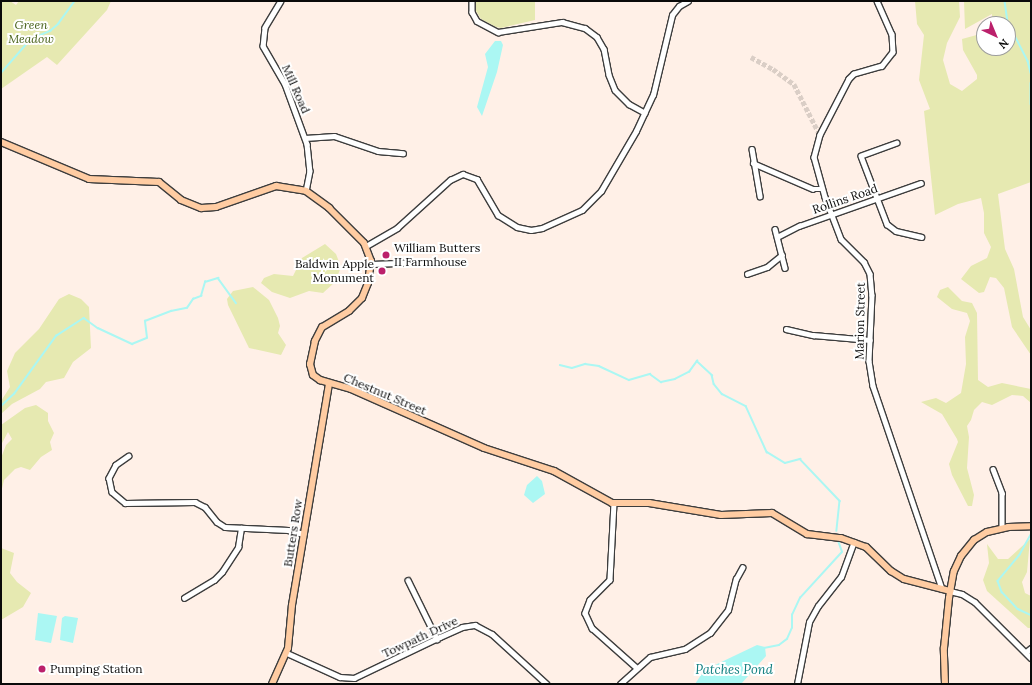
<!DOCTYPE html>
<style>
body{margin:0}
#map{position:relative;width:1032px;height:685px;overflow:hidden;background:#fff0e7;font-family:Lora,serif}
div>[style]{position:absolute}
[style*='--x']{left:calc(var(--x)*1px);top:calc(var(--y)*1px);width:calc(var(--w)*1px);rotate:calc(var(--a)*1deg)}
.green>*{inset:0;background:#e6e9b1}
.water>*{inset:0;background:#abf7f3}
.stream>*{height:1.5px;margin:-0.75px;padding:0 0.75px;transform-origin:0.75px;border-radius:0.75px;background:#abf7f3}
.street-tunnel>*{height:4.5px;margin-top:-2.25px;transform-origin:0;background:repeating-linear-gradient(90deg,#dacec6 0 4.5px,transparent 0 6.5px)}
.roads{filter:drop-shadow(1px 0 #3d3d3d) drop-shadow(-1px 0 #3d3d3d) drop-shadow(0 1px #3d3d3d) drop-shadow(0 -1px #3d3d3d)}
.street>*{height:4.5px;margin:-2.25px;padding:0 2.25px;transform-origin:2.25px;border-radius:2.25px;background:#fff}
.secondary>*{height:6px;margin:-3px;padding:0 3px;transform-origin:3px;border-radius:3px;background:#ffcca2}
.dots>*{width:11px;height:11px;translate:-50% -50%;box-sizing:border-box;border:2px solid #fff;border-radius:50%}
span{translate:-50% -50%;white-space:nowrap;text-align:center;line-height:1.15;-webkit-text-stroke:4px #fff;paint-order:stroke}
.park-label{font-size:12px;color:#48621a;font-style:italic}
.street-label{font-size:12px;color:#0a0a0a}
.poi-label{font-size:12px;color:#0a0a0a}
.left{translate:0 -50%;text-align:left}
.right{translate:-100% -50%;text-align:right}
.water-label{font-size:13px;color:#128081;font-style:italic}
.frame{position:absolute;inset:0;border:2px solid #0a0a0a;pointer-events:none}
.north{position:absolute;left:976px;top:16px;width:40px;height:40px;box-sizing:border-box;background:#fff;border:1px solid #9d9d9d;border-radius:50%;rotate:136deg;font-size:11px;font-weight:700;line-height:16px;text-align:center;color:#0a0a0a}
.north::after{content:'';display:block;margin:auto;width:14px;height:18px;background:#bb206b;clip-path:polygon(50% 0,100% 100%,50% 72%,0 100%)}
</style>
<div id="map">
<div class="green">
<i style="clip-path:polygon(1px 1px,10px 1px,16px 5px,19px 1px,111px 1px,107px 10px,57px 65px,47px 57px,1px 89px)"></i>
<i style="clip-path:polygon(475px 1px,535px 1px,535px 20px,501px 28px,496px 27px,481px 19px,476px 11px)"></i>
<i style="clip-path:polygon(915px 1px,959px 1px,960px 17px,947px 43px,943px 60px,950px 84px,962px 91px,977px 79px,977px 75px,963px 50px,962px 39px,984px 33px,984px 48px,1008px 48px,1008px 24px,992px 24px,992px 14px,965px 29px,964px 1px,1031px 1px,1031px 182px,998px 194px,1005px 249px,1014px 269px,1023px 317px,1031px 330px,1031px 355px,1012px 327px,1004px 288px,996px 278px,990px 277px,984px 292px,979px 293px,961px 279px,971px 266px,987px 258px,991px 247px,984px 233px,984px 213px,981px 198px,958px 204px,935px 215px,924px 111px,930px 109px,919px 80px,924px 35px,917px 24px)"></i>
<i style="clip-path:polygon(325px 244px,336px 254px,341px 267px,335px 282px,323px 293px,309px 291px,290px 298px,272px 292px,261px 283px,264px 278px,274px 274px,293px 276px,302px 258px)"></i>
<i style="clip-path:polygon(253px 287px,269px 300px,278px 318px,280px 326px,278px 333px,286px 345px,281px 355px,249px 348px,228px 305px,227px 299px,233px 291px)"></i>
<i style="clip-path:polygon(948px 287px,962px 301px,972px 303px,977px 313px,978px 380px,988px 387px,1002px 383px,1031px 389px,1031px 403px,1023px 396px,1012px 395px,992px 405px,982px 402px,974px 410px,971px 420px,967px 426px,969px 437px,967px 468px,974px 495px,972px 506px,968px 506px,952px 475px,949px 464px,958px 442px,957px 439px,942px 414px,921px 402px,936px 398px,946px 403px,961px 393px,966px 364px,965px 337px,970px 321px,967px 313px,952px 309px,937px 297px,940px 290px)"></i>
<i style="clip-path:polygon(69px 294px,81px 299px,89px 307px,91px 348px,73px 362px,64px 378px,46px 382px,40px 389px,12px 404px,1px 414px,1px 401px,10px 387px,7px 371px,15px 353px,39px 329px,59px 299px)"></i>
<i style="clip-path:polygon(36px 405px,48px 413px,48px 421px,54px 433px,50px 442px,52px 450px,41px 457px,30px 470px,21px 467px,15px 469px,4px 480px,1px 493px,1px 458px,6px 445px,12px 439px,8px 432px,1px 445px,1px 425px,25px 408px)"></i>
<i style="clip-path:polygon(1030px 539px,1027px 572px,1022px 582px,1025px 593px,1031px 596px,1031px 628px,1028px 628px,987px 591px,983px 580px,989px 563px,987px 544px,998px 559px,1008px 559px)"></i>
<i style="clip-path:polygon(1px 548px,14px 553px,10px 573px,17px 582px,31px 593px,23px 607px,1px 620px)"></i>
</div>
<div class="water">
<i style="clip-path:polygon(495px 41px,501px 41px,503px 45px,497px 72px,482px 116px,477px 107px,488px 67px,485px 54px)"></i>
<i style="clip-path:polygon(537px 476px,542px 481px,545px 494px,533px 503px,524px 495px,527px 485px)"></i>
<i style="clip-path:polygon(38px 613px,57px 616px,51px 643px,35px 640px)"></i>
<i style="clip-path:polygon(65px 616px,78px 618px,73px 643px,60px 640px,62px 618px)"></i>
<i style="clip-path:polygon(757px 645px,765px 647px,766px 656px,741px 684px,695px 684px,701px 675px,715px 665px)"></i>
</div>
<div class="stream">
<i style="--x:1005;--y:1;--w:21;--a:82"></i>
<i style="--x:1008;--y:22;--w:44;--a:62.9"></i>
<i style="--x:1028;--y:61;--w:12;--a:76"></i>
<i style="--x:1;--y:73;--w:45;--a:-48.6"></i>
<i style="--x:31;--y:39;--w:21;--a:-23"></i>
<i style="--x:50;--y:31;--w:11;--a:-41"></i>
<i style="--x:58;--y:24;--w:29;--a:-54"></i>
<i style="--x:1031;--y:83;--w:21;--a:90"></i>
<i style="--x:560;--y:365;--w:12;--a:14"></i>
<i style="--x:572;--y:368;--w:14;--a:-17"></i>
<i style="--x:585;--y:364;--w:14;--a:8"></i>
<i style="--x:599;--y:366;--w:33;--a:25"></i>
<i style="--x:629;--y:380;--w:22;--a:-16"></i>
<i style="--x:650;--y:374;--w:14;--a:36"></i>
<i style="--x:661;--y:382;--w:14;--a:-12"></i>
<i style="--x:675;--y:379;--w:16;--a:-27"></i>
<i style="--x:689;--y:372;--w:14;--a:-54"></i>
<i style="--x:697;--y:361;--w:21;--a:43"></i>
<i style="--x:712;--y:375;--w:9;--a:77"></i>
<i style="--x:714;--y:384;--w:13;--a:51"></i>
<i style="--x:722;--y:394;--w:27;--a:27"></i>
<i style="--x:746;--y:406;--w:51;--a:65.5"></i>
<i style="--x:767;--y:452;--w:21;--a:31"></i>
<i style="--x:785;--y:463;--w:16;--a:-15"></i>
<i style="--x:800;--y:459;--w:58;--a:46.4"></i>
<i style="--x:840;--y:501;--w:30;--a:96"></i>
<i style="--x:1;--y:406;--w:18;--a:-43"></i>
<i style="--x:14;--y:394;--w:72;--a:-54.1"></i>
<i style="--x:56;--y:336;--w:33;--a:-33"></i>
<i style="--x:84;--y:318;--w:17;--a:36"></i>
<i style="--x:98;--y:328;--w:38;--a:25"></i>
<i style="--x:132;--y:344;--w:16;--a:-22"></i>
<i style="--x:147;--y:338;--w:17;--a:-97"></i>
<i style="--x:145;--y:321;--w:28;--a:-21"></i>
<i style="--x:171;--y:311;--w:16;--a:-11"></i>
<i style="--x:187;--y:308;--w:11;--a:-56"></i>
<i style="--x:193;--y:299;--w:9;--a:-21"></i>
<i style="--x:201;--y:296;--w:15;--a:-74"></i>
<i style="--x:205;--y:282;--w:14;--a:-17"></i>
<i style="--x:218;--y:278;--w:31;--a:54"></i>
<i style="--x:1031;--y:535;--w:23;--a:119"></i>
<i style="--x:1020;--y:555;--w:34;--a:130"></i>
<i style="--x:998;--y:581;--w:12;--a:70"></i>
<i style="--x:1002;--y:592;--w:23;--a:47"></i>
<i style="--x:1018;--y:609;--w:14;--a:25"></i>
<i style="--x:764;--y:648;--w:15;--a:-11"></i>
<i style="--x:779;--y:645;--w:10;--a:-37"></i>
<i style="--x:787;--y:639;--w:12;--a:-66"></i>
<i style="--x:792;--y:628;--w:13;--a:-90"></i>
<i style="--x:792;--y:615;--w:19;--a:-65"></i>
<i style="--x:800;--y:598;--w:62;--a:-47.6"></i>
<i style="--x:842;--y:552;--w:12;--a:-110"></i>
</div>
<div class="street-tunnel">
<i style="--x:751;--y:57;--w:25;--a:29"></i>
<i style="--x:773;--y:69;--w:26;--a:36"></i>
<i style="--x:794;--y:84;--w:57;--a:63"></i>
</div>
<div class="roads">
<div class="street">
<i style="--x:281;--y:1;--w:31;--a:121"></i>
<i style="--x:265;--y:28;--w:18;--a:96"></i>
<i style="--x:263;--y:46;--w:44;--a:59.9"></i>
<i style="--x:285;--y:84;--w:64;--a:69.9"></i>
<i style="--x:307;--y:144;--w:27;--a:84"></i>
<i style="--x:310;--y:171;--w:20;--a:101"></i>
<i style="--x:472;--y:1;--w:11;--a:90"></i>
<i style="--x:472;--y:12;--w:10;--a:61"></i>
<i style="--x:477;--y:21;--w:24;--a:28"></i>
<i style="--x:498;--y:32;--w:65;--a:-8.9"></i>
<i style="--x:562;--y:22;--w:24;--a:15"></i>
<i style="--x:585;--y:28;--w:15;--a:37"></i>
<i style="--x:597;--y:37;--w:14;--a:60"></i>
<i style="--x:604;--y:49;--w:26;--a:79"></i>
<i style="--x:609;--y:75;--w:16;--a:68"></i>
<i style="--x:615;--y:90;--w:20;--a:45"></i>
<i style="--x:629;--y:104;--w:18;--a:29"></i>
<i style="--x:877;--y:1;--w:36;--a:66"></i>
<i style="--x:892;--y:34;--w:18;--a:87"></i>
<i style="--x:893;--y:52;--w:18;--a:128"></i>
<i style="--x:882;--y:66;--w:29;--a:164"></i>
<i style="--x:854;--y:74;--w:7;--a:135"></i>
<i style="--x:849;--y:79;--w:63;--a:117.4"></i>
<i style="--x:820;--y:135;--w:23;--a:105"></i>
<i style="--x:814;--y:157;--w:41;--a:74.6"></i>
<i style="--x:825;--y:197;--w:45;--a:69.1"></i>
<i style="--x:841;--y:239;--w:33;--a:45"></i>
<i style="--x:864;--y:262;--w:13;--a:63"></i>
<i style="--x:870;--y:274;--w:21;--a:85"></i>
<i style="--x:872;--y:295;--w:66;--a:92.6"></i>
<i style="--x:869;--y:361;--w:25;--a:81"></i>
<i style="--x:873;--y:386;--w:214;--a:71.2"></i>
<i style="--x:305;--y:138;--w:29;--a:-4"></i>
<i style="--x:334;--y:136;--w:46;--a:18.8"></i>
<i style="--x:378;--y:151;--w:25;--a:5"></i>
<i style="--x:897;--y:143;--w:38;--a:160"></i>
<i style="--x:861;--y:156;--w:73;--a:69.1"></i>
<i style="--x:887;--y:224;--w:11;--a:38"></i>
<i style="--x:896;--y:231;--w:26;--a:13"></i>
<i style="--x:752;--y:149;--w:48;--a:80.3"></i>
<i style="--x:753;--y:163;--w:65;--a:23.4"></i>
<i style="--x:813;--y:189;--w:9;--a:0"></i>
<i style="--x:775;--y:229;--w:40;--a:75.6"></i>
<i style="--x:777;--y:237;--w:25;--a:-27"></i>
<i style="--x:799;--y:226;--w:129;--a:-19.4"></i>
<i style="--x:366;--y:246;--w:36;--a:-30"></i>
<i style="--x:397;--y:228;--w:72;--a:-42.2"></i>
<i style="--x:450;--y:180;--w:14;--a:-25"></i>
<i style="--x:463;--y:174;--w:15;--a:20"></i>
<i style="--x:477;--y:179;--w:42;--a:59.7"></i>
<i style="--x:498;--y:215;--w:22;--a:32"></i>
<i style="--x:517;--y:227;--w:14;--a:12"></i>
<i style="--x:531;--y:230;--w:11;--a:-10"></i>
<i style="--x:542;--y:228;--w:44;--a:-24.2"></i>
<i style="--x:582;--y:210;--w:27;--a:-45"></i>
<i style="--x:601;--y:191;--w:69;--a:-59.7"></i>
<i style="--x:636;--y:131;--w:40;--a:-65"></i>
<i style="--x:653;--y:95;--w:82;--a:-76.6"></i>
<i style="--x:672;--y:15;--w:11;--a:-52"></i>
<i style="--x:679;--y:6;--w:10;--a:-29"></i>
<i style="--x:371;--y:264;--w:54;--a:-2.1"></i>
<i style="--x:747;--y:274;--w:21;--a:-19"></i>
<i style="--x:767;--y:267;--w:19;--a:-39"></i>
<i style="--x:786;--y:329;--w:28;--a:13"></i>
<i style="--x:813;--y:335;--w:57;--a:5"></i>
<i style="--x:129;--y:456;--w:16;--a:145"></i>
<i style="--x:116;--y:465;--w:15;--a:118"></i>
<i style="--x:109;--y:478;--w:14;--a:78"></i>
<i style="--x:112;--y:492;--w:17;--a:40"></i>
<i style="--x:125;--y:503;--w:70;--a:-0.8"></i>
<i style="--x:195;--y:502;--w:11;--a:27"></i>
<i style="--x:205;--y:507;--w:19;--a:51"></i>
<i style="--x:217;--y:522;--w:9;--a:32"></i>
<i style="--x:225;--y:527;--w:63;--a:2.7"></i>
<i style="--x:288;--y:530;--w:16;--a:14"></i>
<i style="--x:993;--y:469;--w:26;--a:69"></i>
<i style="--x:1002;--y:493;--w:34;--a:90"></i>
<i style="--x:614;--y:503;--w:77;--a:93"></i>
<i style="--x:610;--y:580;--w:28;--a:135"></i>
<i style="--x:590;--y:600;--w:14;--a:111"></i>
<i style="--x:585;--y:613;--w:17;--a:65"></i>
<i style="--x:592;--y:628;--w:60;--a:41.6"></i>
<i style="--x:408;--y:580;--w:66;--a:63.8"></i>
<i style="--x:950;--y:591;--w:12;--a:14"></i>
<i style="--x:962;--y:594;--w:15;--a:32"></i>
<i style="--x:975;--y:602;--w:79;--a:45"></i>
<i style="--x:184;--y:598;--w:35;--a:-31"></i>
<i style="--x:214;--y:580;--w:11;--a:-45"></i>
<i style="--x:222;--y:572;--w:30;--a:-57"></i>
<i style="--x:238;--y:547;--w:19;--a:-81"></i>
<i style="--x:1026;--y:652;--w:6;--a:-39"></i>
<i style="--x:287;--y:653;--w:58;--a:24.4"></i>
<i style="--x:340;--y:677;--w:14;--a:4"></i>
<i style="--x:354;--y:678;--w:95;--a:-25.5"></i>
<i style="--x:440;--y:637;--w:24;--a:-24"></i>
<i style="--x:462;--y:627;--w:13;--a:-9"></i>
<i style="--x:475;--y:625;--w:19;--a:28"></i>
<i style="--x:492;--y:634;--w:74;--a:42.3"></i>
<i style="--x:620;--y:684;--w:40;--a:-42"></i>
<i style="--x:650;--y:657;--w:36;--a:-13"></i>
<i style="--x:685;--y:649;--w:30;--a:-33"></i>
<i style="--x:710;--y:633;--w:29;--a:-52"></i>
<i style="--x:728;--y:610;--w:32;--a:-76"></i>
<i style="--x:736;--y:579;--w:13;--a:-61"></i>
<i style="--x:797;--y:684;--w:63;--a:-79"></i>
<i style="--x:809;--y:622;--w:18;--a:-61"></i>
<i style="--x:818;--y:606;--w:37;--a:-52"></i>
<i style="--x:841;--y:577;--w:37;--a:-70"></i>
</div>
<div class="secondary">
<i style="--x:1;--y:142;--w:95;--a:22.8"></i>
<i style="--x:89;--y:179;--w:70;--a:2.5"></i>
<i style="--x:159;--y:182;--w:28;--a:39"></i>
<i style="--x:181;--y:200;--w:22;--a:22"></i>
<i style="--x:201;--y:208;--w:15;--a:-4"></i>
<i style="--x:216;--y:207;--w:64;--a:-19.3"></i>
<i style="--x:276;--y:186;--w:30;--a:9"></i>
<i style="--x:306;--y:191;--w:29;--a:36"></i>
<i style="--x:329;--y:208;--w:49;--a:45"></i>
<i style="--x:364;--y:243;--w:19;--a:69"></i>
<i style="--x:371;--y:261;--w:22;--a:98"></i>
<i style="--x:368;--y:283;--w:16;--a:112"></i>
<i style="--x:362;--y:298;--w:18;--a:135"></i>
<i style="--x:349;--y:311;--w:31;--a:149"></i>
<i style="--x:322;--y:327;--w:16;--a:117"></i>
<i style="--x:315;--y:341;--w:24;--a:102"></i>
<i style="--x:310;--y:364;--w:11;--a:75"></i>
<i style="--x:313;--y:375;--w:9;--a:36"></i>
<i style="--x:320;--y:380;--w:32;--a:16"></i>
<i style="--x:351;--y:389;--w:145;--a:23.9"></i>
<i style="--x:484;--y:448;--w:74;--a:18.2"></i>
<i style="--x:554;--y:471;--w:66;--a:28.9"></i>
<i style="--x:612;--y:503;--w:37;--a:0"></i>
<i style="--x:649;--y:503;--w:73;--a:9.5"></i>
<i style="--x:721;--y:515;--w:51;--a:-2.2"></i>
<i style="--x:772;--y:513;--w:41;--a:31"></i>
<i style="--x:807;--y:534;--w:34;--a:7"></i>
<i style="--x:841;--y:538;--w:27;--a:20"></i>
<i style="--x:866;--y:547;--w:35;--a:44"></i>
<i style="--x:891;--y:571;--w:15;--a:32"></i>
<i style="--x:904;--y:579;--w:48;--a:14.6"></i>
<i style="--x:272;--y:684;--w:39;--a:-66"></i>
<i style="--x:288;--y:648;--w:43;--a:-84.7"></i>
<i style="--x:292;--y:605;--w:224;--a:-80.5"></i>
<i style="--x:945;--y:684;--w:36;--a:-92"></i>
<i style="--x:944;--y:648;--w:50;--a:-84.3"></i>
<i style="--x:949;--y:598;--w:27;--a:-80"></i>
<i style="--x:954;--y:571;--w:17;--a:-65"></i>
<i style="--x:961;--y:556;--w:21;--a:-51"></i>
<i style="--x:974;--y:540;--w:15;--a:-32"></i>
<i style="--x:987;--y:532;--w:22;--a:-13"></i>
<i style="--x:1008;--y:527;--w:23;--a:-2"></i>
</div>
</div>
<div class="dots">
<i style="left:386px;top:255px;background:#bb206b"></i>
<i style="left:382px;top:271px;background:#bb206b"></i>
<i style="left:42px;top:669px;background:#bb206b"></i>
</div>
<div class="park-label">
<span style="left:31px;top:32px">Green<br>Meadow</span>
</div>
<div class="street-label">
<span style="left:296px;top:89px;rotate:66deg">Mill Road</span>
<span style="left:845px;top:199px;rotate:-19deg">Rollins Road</span>
<span style="left:860px;top:321px;rotate:-89deg">Marion Street</span>
<span style="left:385px;top:394px;rotate:23deg">Chestnut Street</span>
<span style="left:293px;top:533px;rotate:-81deg">Butters Row</span>
<span style="left:420px;top:637px;rotate:-25deg">Towpath Drive</span>
</div>
<div class="poi-label">
<span class="left" style="left:394px;top:255px">William Butters<br>II Farmhouse</span>
<span class="right" style="left:374px;top:271px">Baldwin Apple<br>Monument</span>
<span class="left" style="left:50px;top:669px">Pumping Station</span>
</div>
<div class="water-label">
<span style="left:734px;top:670px">Patches Pond</span>
</div>
<div class="frame"></div>
<div class="north">N</div>
</div>
